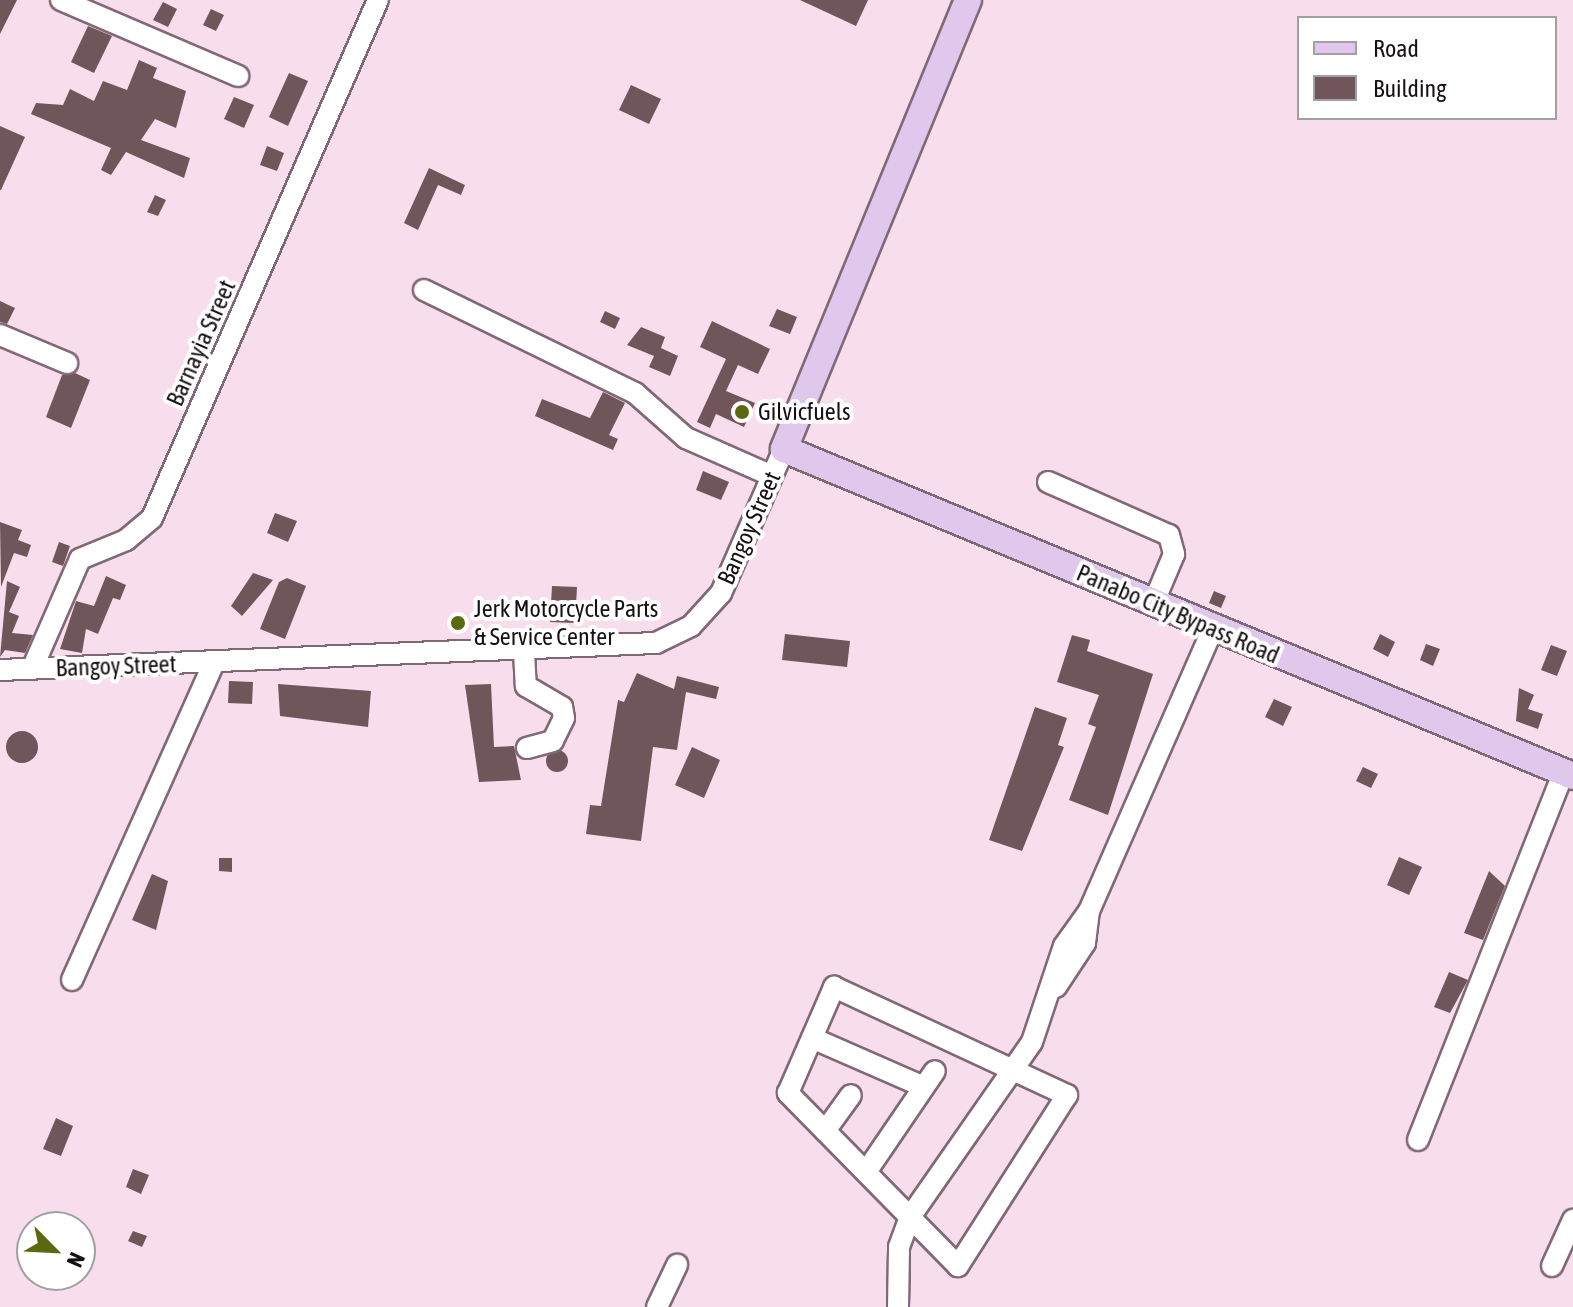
<!DOCTYPE html>
<style>
body{margin:0}
#map{position:relative;width:1573px;height:1307px;overflow:hidden;background:#f8deed;font-family:"Asap Condensed",sans-serif}
div>[style]{position:absolute}
[style*='--x']{left:calc(var(--x)*1px);top:calc(var(--y)*1px);width:calc(var(--w)*1px);rotate:calc(var(--a)*1deg)}
.building>*{inset:0;background:#70565a}
.round{border-radius:50%}
.roads{filter:drop-shadow(2px 0 #806977) drop-shadow(-2px 0 #806977) drop-shadow(0 2px #806977) drop-shadow(0 -2px #806977)}
.minor>*{height:20px;margin:-10px;padding:0 10px;transform-origin:10px;border-radius:10px;background:#fff}
.major>*{height:26px;margin:-13px;padding:0 13px;transform-origin:13px;border-radius:13px;background:#e0c8ec}
.dots>*{width:22px;height:22px;translate:-50% -50%;box-sizing:border-box;border:4px solid #fff;border-radius:50%}
span{translate:-50% -50%;white-space:nowrap;text-align:center;line-height:1.15;-webkit-text-stroke:8px #fff;paint-order:stroke}
.street-label{font-size:24px;color:#170f14}
.poi-label{font-size:24px;color:#170f14}
.left{translate:0 -50%;text-align:left}
.legend{position:absolute;left:1297px;top:16px;width:260px;height:104px;box-sizing:border-box;background:#fff;border:2px solid #a29fa1;margin:0;padding:10px 14px;list-style:none;font-size:24px;color:#170f14}
.legend li{display:flex;align-items:center;gap:16px;height:40px}
.legend b{width:40px;border:2px solid #a29fa1}
.north{position:absolute;left:16px;top:1211px;width:80px;height:80px;box-sizing:border-box;background:#fff;border:2px solid #a29fa1;border-radius:50%;rotate:114deg;font-size:22px;font-weight:700;line-height:32px;text-align:center;color:#170f14}
.north::after{content:'';display:block;margin:auto;width:28px;height:36px;background:#5b680f;clip-path:polygon(50% 0,100% 100%,50% 72%,0 100%)}
</style>
<div id="map">
<div class="building">
<i style="clip-path:polygon(0 0,17px 0,0 34px)"></i>
<i style="clip-path:polygon(800px 0,868px 0,856px 26px)"></i>
<i style="clip-path:polygon(163px 2px,177px 9px,168px 27px,153px 20px)"></i>
<i style="clip-path:polygon(211px 9px,224px 15px,216px 31px,203px 25px)"></i>
<i style="clip-path:polygon(88px 26px,112px 36px,94px 73px,71px 62px)"></i>
<i style="clip-path:polygon(139px 60px,157px 68px,153px 78px,186px 91px,176px 128px,155px 119px,141px 140px,190px 158px,184px 178px,126px 152px,111px 175px,101px 170px,111px 148px,31px 114px,36px 103px,63px 105px,70px 89px,94px 101px,103px 81px,127px 90px)"></i>
<i style="clip-path:polygon(289px 73px,308px 81px,288px 126px,269px 117px)"></i>
<i style="clip-path:polygon(631px 85px,661px 99px,649px 124px,619px 110px)"></i>
<i style="clip-path:polygon(234px 97px,254px 105px,244px 128px,224px 119px)"></i>
<i style="clip-path:polygon(0 126px,25px 137px,1px 190px,0 190px)"></i>
<i style="clip-path:polygon(267px 146px,284px 153px,277px 171px,260px 165px)"></i>
<i style="clip-path:polygon(429px 168px,465px 185px,461px 195px,438px 185px,418px 230px,404px 223px)"></i>
<i style="clip-path:polygon(155px 195px,166px 200px,158px 216px,147px 212px)"></i>
<i style="clip-path:polygon(0 301px,15px 308px,7px 324px,0 322px)"></i>
<i style="clip-path:polygon(777px 309px,797px 317px,790px 334px,769px 326px)"></i>
<i style="clip-path:polygon(605px 311px,620px 318px,615px 329px,600px 322px)"></i>
<i style="clip-path:polygon(712px 321px,770px 349px,758px 374px,738px 365px,726px 391px,755px 403px,744px 427px,716px 414px,710px 428px,697px 422px,726px 359px,700px 347px)"></i>
<i style="clip-path:polygon(641px 327px,665px 337px,661px 348px,678px 356px,670px 376px,649px 367px,654px 356px,627px 345px)"></i>
<i style="clip-path:polygon(75px 373px,90px 380px,71px 428px,46px 417px,62px 375px)"></i>
<i style="clip-path:polygon(603px 392px,625px 403px,609px 435px,618px 439px,613px 450px,535px 416px,542px 399px,590px 418px)"></i>
<i style="clip-path:polygon(703px 471px,729px 482px,721px 500px,696px 490px)"></i>
<i style="clip-path:polygon(275px 513px,297px 521px,288px 542px,267px 533px)"></i>
<i style="clip-path:polygon(0 522px,22px 530px,18px 540px,31px 545px,27px 557px,14px 553px,1px 587px)"></i>
<i style="clip-path:polygon(59px 542px,70px 546px,63px 566px,52px 562px)"></i>
<i style="clip-path:polygon(253px 573px,273px 580px,242px 616px,231px 606px)"></i>
<i style="clip-path:polygon(106px 576px,126px 585px,120px 600px,113px 598px,98px 634px,86px 629px,82px 653px,60px 649px,76px 601px,94px 606px)"></i>
<i style="clip-path:polygon(287px 578px,306px 586px,285px 639px,260px 629px,279px 582px)"></i>
<i style="clip-path:polygon(7px 581px,20px 587px,9px 612px,19px 616px,12px 633px,33px 635px,25px 653px,5px 650px,0 657px)"></i>
<i style="clip-path:polygon(552px 586px,577px 587px,575px 623px,550px 622px)"></i>
<i style="clip-path:polygon(1214px 591px,1226px 596px,1221px 608px,1209px 603px)"></i>
<i style="clip-path:polygon(785px 634px,850px 641px,847px 667px,782px 660px)"></i>
<i style="clip-path:polygon(1380px 634px,1395px 642px,1388px 657px,1373px 649px)"></i>
<i style="clip-path:polygon(1072px 635px,1090px 640px,1087px 651px,1153px 674px,1108px 815px,1069px 800px,1096px 727px,1088px 724px,1099px 695px,1057px 682px)"></i>
<i style="clip-path:polygon(1426px 644px,1440px 649px,1433px 666px,1420px 660px)"></i>
<i style="clip-path:polygon(1551px 645px,1567px 651px,1557px 676px,1541px 670px)"></i>
<i style="clip-path:polygon(637px 673px,674px 689px,677px 676px,719px 687px,716px 699px,686px 692px,677px 750px,653px 747px,641px 841px,586px 834px,590px 805px,601px 806px,618px 700px,624px 702px)"></i>
<i style="clip-path:polygon(229px 681px,253px 682px,252px 704px,228px 703px)"></i>
<i style="clip-path:polygon(278px 684px,371px 691px,368px 727px,280px 716px)"></i>
<i style="clip-path:polygon(491px 684px,494px 747px,514px 746px,521px 780px,479px 782px,465px 685px)"></i>
<i style="clip-path:polygon(1519px 688px,1534px 695px,1528px 709px,1543px 714px,1538px 729px,1516px 721px)"></i>
<i style="clip-path:polygon(1274px 699px,1292px 707px,1283px 726px,1265px 717px)"></i>
<i style="clip-path:polygon(1035px 707px,1067px 718px,1058px 745px,1064px 747px,1022px 851px,989px 840px)"></i>
<i class="round" style="left:6px;top:731px;width:32px;height:32px"></i>
<i style="clip-path:polygon(692px 747px,720px 760px,704px 798px,675px 785px)"></i>
<i class="round" style="left:546px;top:750px;width:22px;height:22px"></i>
<i style="clip-path:polygon(1363px 767px,1378px 774px,1371px 788px,1356px 781px)"></i>
<i style="clip-path:polygon(1399px 857px,1422px 867px,1409px 895px,1387px 885px)"></i>
<i style="clip-path:polygon(219px 858px,232px 858px,232px 872px,219px 871px)"></i>
<i style="clip-path:polygon(1489px 871px,1505px 886px,1483px 940px,1464px 933px)"></i>
<i style="clip-path:polygon(152px 874px,168px 881px,156px 930px,132px 920px)"></i>
<i style="clip-path:polygon(1449px 972px,1468px 980px,1450px 1013px,1434px 1007px)"></i>
<i style="clip-path:polygon(56px 1118px,73px 1126px,61px 1156px,43px 1149px)"></i>
<i style="clip-path:polygon(133px 1169px,149px 1175px,141px 1194px,126px 1187px)"></i>
<i style="clip-path:polygon(133px 1231px,147px 1236px,142px 1247px,128px 1241px)"></i>
</div>
<div class="roads">
<div class="minor">
<i style="--x:61;--y:0;--w:193;--a:23.2"></i>
<i style="--x:424;--y:290;--w:235;--a:26"></i>
<i style="--x:635;--y:393;--w:68;--a:41.4"></i>
<i style="--x:686;--y:438;--w:94;--a:23.8"></i>
<i style="--x:0;--y:335;--w:73;--a:22.7"></i>
<i style="--x:1048;--y:482;--w:132;--a:23.7"></i>
<i style="--x:1169;--y:535;--w:20;--a:75"></i>
<i style="--x:1174;--y:554;--w:54;--a:112.8"></i>
<i style="--x:524;--y:652;--w:34;--a:87"></i>
<i style="--x:526;--y:686;--w:42;--a:30.3"></i>
<i style="--x:562;--y:707;--w:11;--a:80"></i>
<i style="--x:564;--y:718;--w:25;--a:116"></i>
<i style="--x:553;--y:741;--w:27;--a:165"></i>
<i style="--x:32;--y:669;--w:120;--a:-66.4"></i>
<i style="--x:80;--y:559;--w:50;--a:-22.4"></i>
<i style="--x:126;--y:540;--w:34;--a:-40"></i>
<i style="--x:152;--y:518;--w:565;--a:-66.43"></i>
<i style="--x:0;--y:670;--w:657;--a:-2.36"></i>
<i style="--x:656;--y:643;--w:39;--a:-26"></i>
<i style="--x:691;--y:626;--w:45;--a:-47.7"></i>
<i style="--x:721;--y:593;--w:157;--a:-66.4"></i>
<i style="--x:72;--y:980;--w:347;--a:-65.9"></i>
<i style="--x:834;--y:987;--w:257;--a:24.9"></i>
<i style="--x:1067;--y:1095;--w:203;--a:122.5"></i>
<i style="--x:958;--y:1266;--w:243;--a:-134.5"></i>
<i style="--x:788;--y:1093;--w:116;--a:-66.5"></i>
<i style="--x:1056;--y:987;--w:53;--a:-56.6"></i>
<i style="--x:1085;--y:943;--w:31;--a:-83"></i>
<i style="--x:812;--y:1038;--w:122;--a:23.6"></i>
<i style="--x:825;--y:1131;--w:44;--a:-54.2"></i>
<i style="--x:1418;--y:1140;--w:396;--a:-68.4"></i>
<i style="--x:866;--y:1172;--w:122;--a:-55.7"></i>
<i style="--x:1552;--y:1266;--w:51;--a:-65.5"></i>
<i style="--x:657;--y:1307;--w:47;--a:-64.5"></i>
<i style="--x:898;--y:1307;--w:60;--a:-89"></i>
<i style="--x:899;--y:1247;--w:32;--a:-70"></i>
<i style="--x:910;--y:1217;--w:213;--a:-55.1"></i>
<i style="--x:1032;--y:1042;--w:101;--a:-71.6"></i>
<i style="--x:1064;--y:946;--w:43;--a:-54.5"></i>
<i style="--x:1089;--y:911;--w:308;--a:-66.3"></i>
</div>
<div class="major">
<i style="--x:968;--y:0;--w:485;--a:112.3"></i>
<i style="--x:784;--y:449;--w:854;--a:22.51"></i>
</div>
</div>
<div class="dots">
<i style="left:742px;top:412px;background:#5b680f"></i>
<i style="left:458px;top:623px;background:#5b680f"></i>
</div>
<div class="street-label">
<span style="left:201px;top:343px;rotate:-66deg">Barnayia Street</span>
<span style="left:749px;top:528px;rotate:-66deg">Bangoy Street</span>
<span style="left:1178px;top:614px;rotate:23deg">Panabo City Bypass Road</span>
<span style="left:116px;top:666px;rotate:-2deg">Bangoy Street</span>
</div>
<div class="poi-label">
<span class="left" style="left:758px;top:412px">Gilvicfuels</span>
<span class="left" style="left:474px;top:623px">Jerk Motorcycle Parts<br>&amp; Service Center</span>
</div>
<ul class="legend">
<li><b style="height:10px;background:#e0c8ec"></b>Road</li>
<li><b style="height:22px;background:#70565a"></b>Building</li>
</ul>
<div class="north">N</div>
</div>
